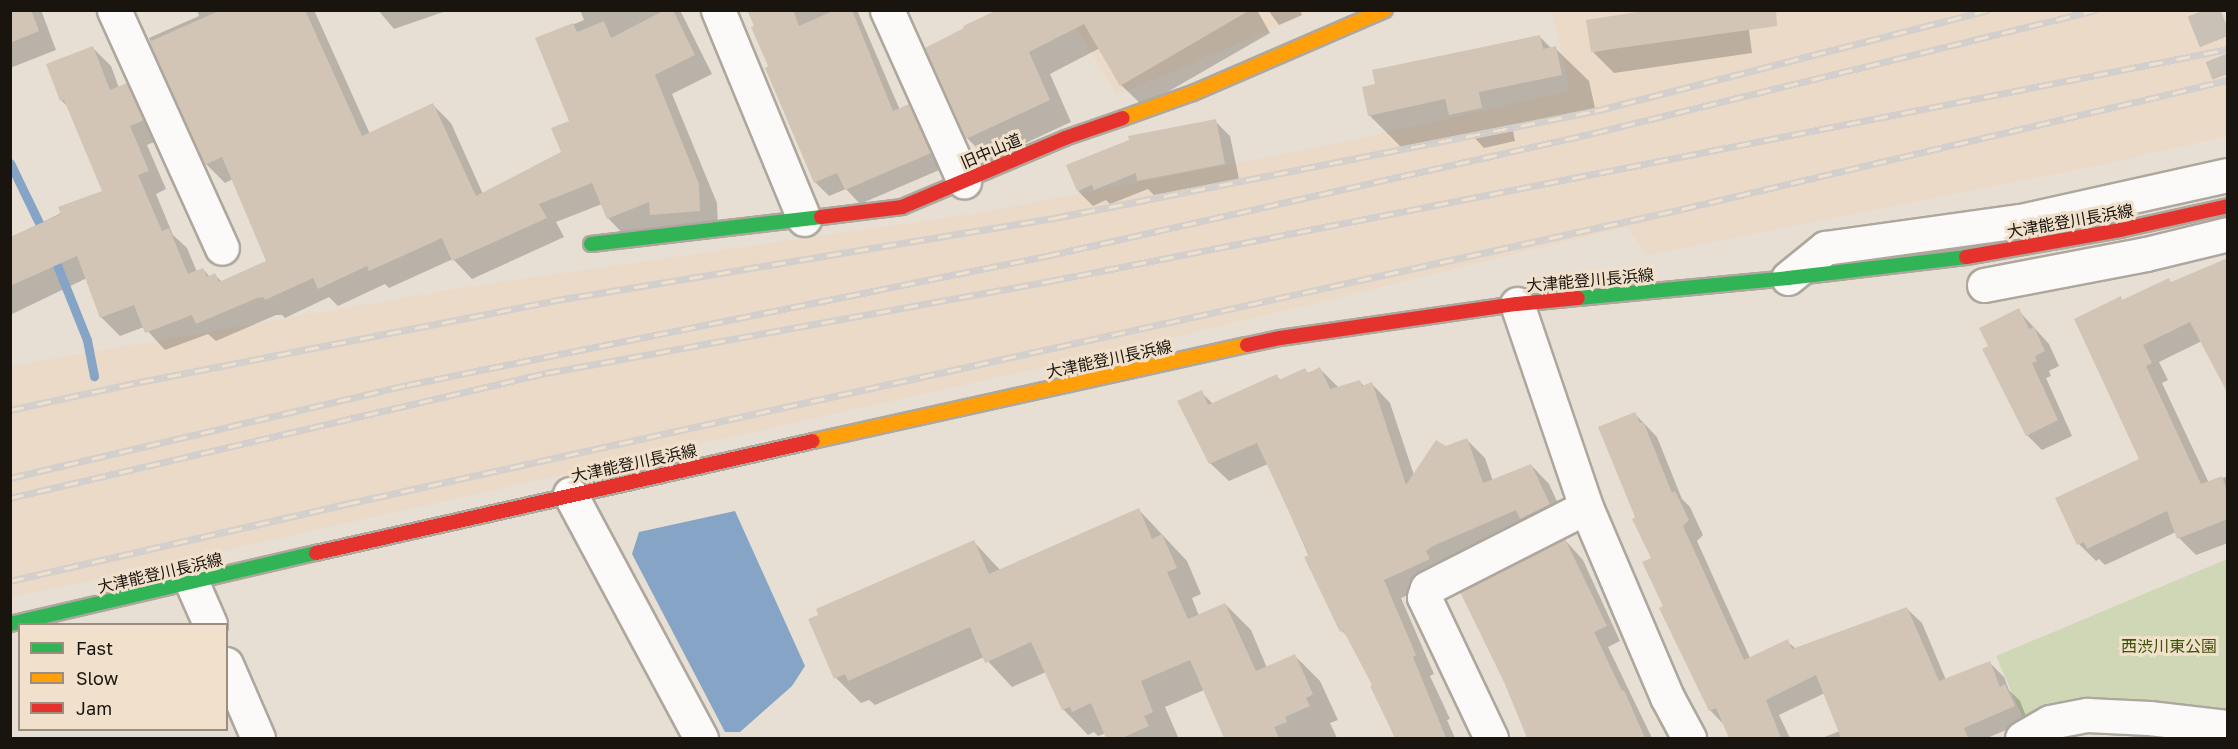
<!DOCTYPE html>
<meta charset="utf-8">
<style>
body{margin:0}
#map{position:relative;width:2238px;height:749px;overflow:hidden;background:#e8dfd4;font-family:"Golos Text","Noto Sans JP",sans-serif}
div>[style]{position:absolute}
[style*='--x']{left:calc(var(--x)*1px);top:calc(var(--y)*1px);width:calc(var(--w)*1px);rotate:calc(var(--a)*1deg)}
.built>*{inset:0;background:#eadac7}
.green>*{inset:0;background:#d0d7b6}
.water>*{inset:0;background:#86a4c5}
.shadow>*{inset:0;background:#0003}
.stream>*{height:9px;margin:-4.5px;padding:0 4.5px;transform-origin:4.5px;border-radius:4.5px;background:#86a4c5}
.building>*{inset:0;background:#d2c5b5}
.street-tunnel>*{height:33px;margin-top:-16.5px;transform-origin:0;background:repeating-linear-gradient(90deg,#c9c1b6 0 33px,transparent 0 49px)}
.roads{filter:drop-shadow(2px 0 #aea79e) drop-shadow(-2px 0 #aea79e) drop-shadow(0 2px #aea79e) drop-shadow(0 -2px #aea79e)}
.street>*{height:33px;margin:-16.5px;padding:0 16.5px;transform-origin:16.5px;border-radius:16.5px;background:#fcfaf9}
.fast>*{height:14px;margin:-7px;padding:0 7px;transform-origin:7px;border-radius:7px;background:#30b455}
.slow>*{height:14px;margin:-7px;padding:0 7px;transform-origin:7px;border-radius:7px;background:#ff9f0a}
.jam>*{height:14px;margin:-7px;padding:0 7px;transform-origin:7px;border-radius:7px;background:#e5322d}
.rail>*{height:7px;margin-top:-3.5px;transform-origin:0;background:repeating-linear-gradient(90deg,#f0e0cc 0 14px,#d2cfcc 0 28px);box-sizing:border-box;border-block:2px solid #d2cfcc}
span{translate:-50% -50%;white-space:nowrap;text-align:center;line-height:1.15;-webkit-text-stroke:6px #f0e0cc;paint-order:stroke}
.street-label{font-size:16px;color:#19140d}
.park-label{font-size:16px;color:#3c5207}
.frame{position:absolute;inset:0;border:12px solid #19140d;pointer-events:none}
.legend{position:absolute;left:18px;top:623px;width:210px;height:108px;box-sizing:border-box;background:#f0e0cc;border:2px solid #9a8e80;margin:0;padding:8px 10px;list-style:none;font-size:18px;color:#19140d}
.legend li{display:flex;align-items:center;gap:12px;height:30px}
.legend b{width:30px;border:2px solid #9a8e80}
</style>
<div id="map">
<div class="built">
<i style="clip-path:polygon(1066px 11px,1314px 11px,1117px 95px)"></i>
<i style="clip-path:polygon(1552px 11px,2227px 11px,2227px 136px,2101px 165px,1647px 255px,1627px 227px,1138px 346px,11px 598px,11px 366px,460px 288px,986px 212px,1343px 142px,1570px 91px)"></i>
</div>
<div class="green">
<i style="clip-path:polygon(2227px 559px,2227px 712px,2121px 699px,2098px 700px,2024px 721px,1996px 656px)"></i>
</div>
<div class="water">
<i style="clip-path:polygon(735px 511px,805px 666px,792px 686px,740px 732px,725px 732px,632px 554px,639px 532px)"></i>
</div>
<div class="shadow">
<i style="clip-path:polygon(10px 10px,41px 10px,56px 50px,10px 68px)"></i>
<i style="clip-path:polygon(197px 10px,314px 10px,370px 134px,433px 105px,451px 123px,483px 194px,563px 153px,571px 122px,537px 39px,584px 20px,580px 10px,680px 10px,712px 74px,672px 94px,717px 203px,718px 229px,626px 237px,608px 218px,602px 204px,556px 222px,564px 237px,472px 279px,453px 259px,389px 288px,385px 284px,338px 306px,329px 297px,285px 318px,282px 315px,276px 315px,216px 341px,208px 334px,165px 350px,144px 327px,120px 336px,101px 317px,87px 278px,10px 315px,10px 238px,104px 192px,70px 109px,61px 100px,93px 48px,111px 66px,119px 88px,126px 85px,145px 103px,161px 139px,147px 145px,166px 189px,156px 194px,173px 235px,187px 248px,197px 272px,203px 269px,210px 277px,215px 275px,222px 282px,268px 262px,233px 179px,225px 183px,206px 164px,149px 38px,199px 16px)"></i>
<i style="clip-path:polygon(378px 10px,449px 10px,394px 29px)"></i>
<i style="clip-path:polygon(748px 10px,857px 10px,900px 110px,909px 106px,923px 120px,944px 168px,860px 204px,846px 189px,829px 196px,815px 182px)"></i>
<i style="clip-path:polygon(1001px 10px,1257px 10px,1270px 33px,1143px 106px,1121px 85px,1100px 48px,1050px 74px,1071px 122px,989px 160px,967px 138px)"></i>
<i style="clip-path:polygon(1268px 10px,1300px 10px,1302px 15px,1279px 25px)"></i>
<i style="clip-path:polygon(1748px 23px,1752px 53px,1614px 73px,1593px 52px)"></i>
<i style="clip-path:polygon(1539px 36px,1551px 48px,1555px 48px,1589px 81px,1595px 108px,1512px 126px,1515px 141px,1484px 148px,1471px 134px,1403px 149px,1369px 115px)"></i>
<i style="clip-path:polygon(1215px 121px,1230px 136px,1239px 179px,1154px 195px,1148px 189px,1110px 204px,1106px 200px,1093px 206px,1078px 191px)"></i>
<i style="clip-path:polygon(2172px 283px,2202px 341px,2159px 362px,2168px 380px,2162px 383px,2209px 483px,2228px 476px,2228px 543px,2196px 555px,2179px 538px,2176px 532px,2105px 565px,2099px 559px,2096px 561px,2079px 544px,2141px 459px,2120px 298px,2123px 301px)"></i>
<i style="clip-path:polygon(2018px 310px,2049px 344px,2059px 366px,2049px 371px,2051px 376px,2046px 378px,2072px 436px,2042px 450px,2027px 435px,1990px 346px)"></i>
<i style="clip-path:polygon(1320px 369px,1339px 388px,1359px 381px,1365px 387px,1372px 384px,1390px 403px,1414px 475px,1446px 448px,1466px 439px,1485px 458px,1493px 481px,1531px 465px,1549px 484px,1567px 523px,1401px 598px,1434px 674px,1430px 676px,1450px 719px,1447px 720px,1455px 738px,1395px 738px,1372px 687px,1375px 685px,1350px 639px,1342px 631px,1268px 464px,1229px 481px,1210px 463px,1201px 392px,1213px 404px,1276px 375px,1281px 381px)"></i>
<i style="clip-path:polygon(1635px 414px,1657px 437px,1682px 499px,1690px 507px,1703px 535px,1697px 541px,1750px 658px,1787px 641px,1796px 649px,1907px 609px,1922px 623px,1946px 680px,1989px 662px,2004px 677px,2009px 690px,2020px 701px,2028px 721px,1987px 738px,1822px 738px,1840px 731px,1825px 693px,1779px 715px,1790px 738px,1731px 738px,1725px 726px,1710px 710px,1637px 518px)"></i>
<i style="clip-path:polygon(1139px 510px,1187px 561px,1201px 594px,1192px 598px,1199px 616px,1225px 604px,1251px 630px,1267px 668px,1295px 656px,1320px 681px,1338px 720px,1330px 723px,1337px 738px,1225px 738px,1204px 690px,1165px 707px,1178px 737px,1175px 738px,1108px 738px,1106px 733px,1098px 736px,1094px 732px,1088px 735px,1063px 709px,1046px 672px,1012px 687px,984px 657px,875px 705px,869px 700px,861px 703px,836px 678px,974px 542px,1001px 571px)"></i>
<i style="clip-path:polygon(1565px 540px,1583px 560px,1620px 641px,1608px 647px,1652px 738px,1531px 738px,1462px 593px)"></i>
</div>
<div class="stream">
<i style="--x:10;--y:163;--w:78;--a:64.1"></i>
<i style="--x:53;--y:255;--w:92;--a:68.2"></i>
<i style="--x:87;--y:340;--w:37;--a:79"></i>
</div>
<div class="building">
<i style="clip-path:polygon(10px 10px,31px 10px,39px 31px,10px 43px)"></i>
<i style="clip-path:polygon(221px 10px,305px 10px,362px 136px,433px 103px,476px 196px,561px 152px,551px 128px,569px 121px,535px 38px,573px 23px,577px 32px,604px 21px,611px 38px,665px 10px,673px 10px,695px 55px,655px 75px,699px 184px,700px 211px,650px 215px,649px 202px,607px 219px,592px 183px,539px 204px,547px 218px,452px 261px,442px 238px,369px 271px,367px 266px,318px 289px,313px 278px,265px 300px,264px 297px,257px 298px,196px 324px,192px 315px,145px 333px,134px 305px,100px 318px,77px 256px,10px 286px,10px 237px,61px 214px,58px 207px,102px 191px,64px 100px,60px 101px,46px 64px,93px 46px,110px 90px,127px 83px,144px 120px,130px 126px,149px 171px,138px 175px,162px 231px,169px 228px,188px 274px,203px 268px,207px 277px,215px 273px,219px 282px,266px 261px,222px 157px,205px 165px,149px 42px)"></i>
<i style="clip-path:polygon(747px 10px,793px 10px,799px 26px,835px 10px,852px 10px,893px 111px,909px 104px,931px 153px,845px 190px,837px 173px,814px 183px,765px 68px,768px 66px,751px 27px,754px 26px)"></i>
<i style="clip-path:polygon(997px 10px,1250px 10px,1120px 86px,1084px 24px,1029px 52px,1050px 100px,966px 139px,925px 48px,964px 28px,963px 26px)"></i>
<i style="clip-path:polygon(1650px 10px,1776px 10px,1777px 26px,1591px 52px,1586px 20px)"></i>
<i style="clip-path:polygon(1540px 35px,1543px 49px,1556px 46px,1562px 75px,1479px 92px,1482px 108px,1449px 115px,1445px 99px,1368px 116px,1362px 87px,1375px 84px,1372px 70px)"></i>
<i style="clip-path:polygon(1216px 119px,1225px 164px,1137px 181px,1136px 173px,1094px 190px,1092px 185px,1077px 191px,1066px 165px,1129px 140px,1128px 136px)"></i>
<i style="clip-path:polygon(2228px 258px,2228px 394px,2190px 322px,2143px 345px,2152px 363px,2146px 366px,2201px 484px,2222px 476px,2228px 495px,2228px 519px,2177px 539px,2167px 511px,2087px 549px,2084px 542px,2077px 545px,2055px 498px,2139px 459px,2074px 319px,2121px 296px,2122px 300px,2169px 278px,2171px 282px)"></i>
<i style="clip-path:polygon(2019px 308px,2029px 329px,2034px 327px,2045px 351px,2035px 356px,2037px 361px,2032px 363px,2058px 420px,2026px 436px,1982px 349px,1988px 346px,1979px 328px)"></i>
<i style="clip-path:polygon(1320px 367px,1330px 389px,1360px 380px,1362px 386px,1372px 382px,1406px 485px,1436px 440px,1446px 446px,1467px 438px,1483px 483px,1531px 464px,1550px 504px,1520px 519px,1516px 510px,1433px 546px,1426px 551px,1430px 559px,1384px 580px,1416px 655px,1413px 657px,1446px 738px,1395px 738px,1370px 686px,1372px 685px,1343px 630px,1340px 632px,1304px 557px,1309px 555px,1257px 443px,1209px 464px,1177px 401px,1202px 390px,1208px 405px,1277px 374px,1279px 380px,1305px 368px,1308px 373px)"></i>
<i style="clip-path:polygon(1635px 412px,1640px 423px,1643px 421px,1672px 493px,1675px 491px,1689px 520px,1683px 526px,1744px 660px,1788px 639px,1792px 649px,1907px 607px,1939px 681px,1990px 661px,2000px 687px,2005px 684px,2015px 706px,1964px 728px,1968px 738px,1841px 738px,1816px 675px,1766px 700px,1781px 738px,1729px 738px,1716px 708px,1709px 711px,1659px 608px,1663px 606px,1642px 562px,1651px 558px,1632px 519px,1635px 517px,1598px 427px)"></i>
<i style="clip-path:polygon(1139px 508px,1152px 539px,1162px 534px,1177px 568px,1167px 572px,1188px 619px,1225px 603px,1256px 671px,1295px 654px,1313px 694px,1306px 698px,1310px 706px,1285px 717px,1287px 722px,1274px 727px,1279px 738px,1224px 738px,1190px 660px,1141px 681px,1153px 712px,1144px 716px,1149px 726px,1122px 738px,1106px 738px,1091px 703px,1072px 712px,1070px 707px,1062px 710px,1031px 642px,985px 663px,970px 627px,848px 681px,845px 674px,834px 679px,808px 619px,818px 615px,816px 609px,974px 540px,989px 574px)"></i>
<i style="clip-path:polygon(1565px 539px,1607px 626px,1594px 632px,1622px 691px,1624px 690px,1645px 738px,1527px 738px,1504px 682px,1460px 592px)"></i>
</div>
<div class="street-tunnel">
<i style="--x:2203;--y:10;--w:68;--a:68.4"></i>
</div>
<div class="roads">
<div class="street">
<i style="--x:114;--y:10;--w:261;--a:65.6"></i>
<i style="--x:718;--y:10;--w:226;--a:67.6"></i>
<i style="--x:887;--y:10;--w:188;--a:65.8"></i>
<i style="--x:1788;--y:278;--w:48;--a:-39"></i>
<i style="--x:1825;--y:248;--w:197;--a:-7.9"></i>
<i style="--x:2020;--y:221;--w:213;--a:-12.5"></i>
<i style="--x:1984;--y:285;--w:165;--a:-10.8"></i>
<i style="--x:2146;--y:254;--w:84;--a:-13.7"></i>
<i style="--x:1517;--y:304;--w:214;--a:71.2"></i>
<i style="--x:1586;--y:507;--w:207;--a:66.9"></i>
<i style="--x:1667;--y:697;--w:47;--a:61.8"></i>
<i style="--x:570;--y:494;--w:277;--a:61.8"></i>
<i style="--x:192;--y:583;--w:45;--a:66.3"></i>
<i style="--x:226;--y:664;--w:81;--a:66.6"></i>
<i style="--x:1491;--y:738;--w:156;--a:-115.4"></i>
<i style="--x:1424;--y:597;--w:9;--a:-72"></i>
<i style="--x:1427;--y:588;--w:178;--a:-27"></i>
<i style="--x:2022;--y:738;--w:32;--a:-30"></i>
<i style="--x:2050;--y:722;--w:38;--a:-11"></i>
<i style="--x:2087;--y:715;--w:62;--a:2.8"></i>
<i style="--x:2149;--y:718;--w:80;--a:6.5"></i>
</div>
<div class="fast">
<i style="--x:591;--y:244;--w:232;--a:-6.7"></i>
<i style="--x:1578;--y:298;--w:211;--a:-5.4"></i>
<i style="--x:1788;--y:278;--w:179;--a:-6.7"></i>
<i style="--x:10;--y:624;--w:314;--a:-13.1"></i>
</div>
<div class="slow">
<i style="--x:1123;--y:118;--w:74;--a:-19.7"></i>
<i style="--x:1193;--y:93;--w:209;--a:-23.4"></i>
<i style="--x:813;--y:441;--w:444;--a:-12.5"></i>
</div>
<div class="jam">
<i style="--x:821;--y:217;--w:82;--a:-7"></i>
<i style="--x:902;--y:207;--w:177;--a:-22.9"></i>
<i style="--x:1065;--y:138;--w:61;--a:-19"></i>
<i style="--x:1966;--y:257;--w:156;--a:-9.9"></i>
<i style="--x:2120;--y:230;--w:111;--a:-12.5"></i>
<i style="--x:1247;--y:345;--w:34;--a:-12"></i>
<i style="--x:1280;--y:338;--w:239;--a:-8.2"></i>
<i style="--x:1517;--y:304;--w:61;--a:-5.6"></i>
<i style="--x:316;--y:553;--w:509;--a:-12.7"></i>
</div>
</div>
<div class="rail">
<i style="--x:10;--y:410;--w:133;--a:-12.2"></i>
<i style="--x:140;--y:382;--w:419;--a:-11.1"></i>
<i style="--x:551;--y:301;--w:510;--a:-9.37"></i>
<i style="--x:1054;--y:218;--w:551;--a:-11.19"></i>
<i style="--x:1595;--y:111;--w:407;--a:-14.4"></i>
<i style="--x:10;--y:478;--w:408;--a:-13.2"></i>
<i style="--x:407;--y:385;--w:652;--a:-11.41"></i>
<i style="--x:1046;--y:256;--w:562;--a:-12.65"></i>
<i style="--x:1594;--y:133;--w:517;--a:-13.77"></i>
<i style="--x:10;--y:498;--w:550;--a:-13.13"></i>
<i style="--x:546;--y:373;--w:512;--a:-10.34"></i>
<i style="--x:1050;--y:281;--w:1201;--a:-11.14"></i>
<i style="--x:10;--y:581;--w:345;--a:-12.9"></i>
<i style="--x:346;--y:504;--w:1368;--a:-12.45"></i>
<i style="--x:1682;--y:209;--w:561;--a:-13.29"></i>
</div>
<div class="street-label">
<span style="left:991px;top:151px;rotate:-23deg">旧中山道</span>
<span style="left:2070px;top:221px;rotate:-10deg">大津能登川長浜線</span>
<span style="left:1590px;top:280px;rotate:-5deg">大津能登川長浜線</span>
<span style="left:1109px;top:359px;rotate:-12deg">大津能登川長浜線</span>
<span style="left:634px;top:463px;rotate:-12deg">大津能登川長浜線</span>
<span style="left:160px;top:573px;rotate:-13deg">大津能登川長浜線</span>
</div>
<div class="park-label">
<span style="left:2169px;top:646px">西渋川東公園</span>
</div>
<div class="frame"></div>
<ul class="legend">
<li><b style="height:8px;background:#30b455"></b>Fast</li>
<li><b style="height:8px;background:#ff9f0a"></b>Slow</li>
<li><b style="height:8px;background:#e5322d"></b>Jam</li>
</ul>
</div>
